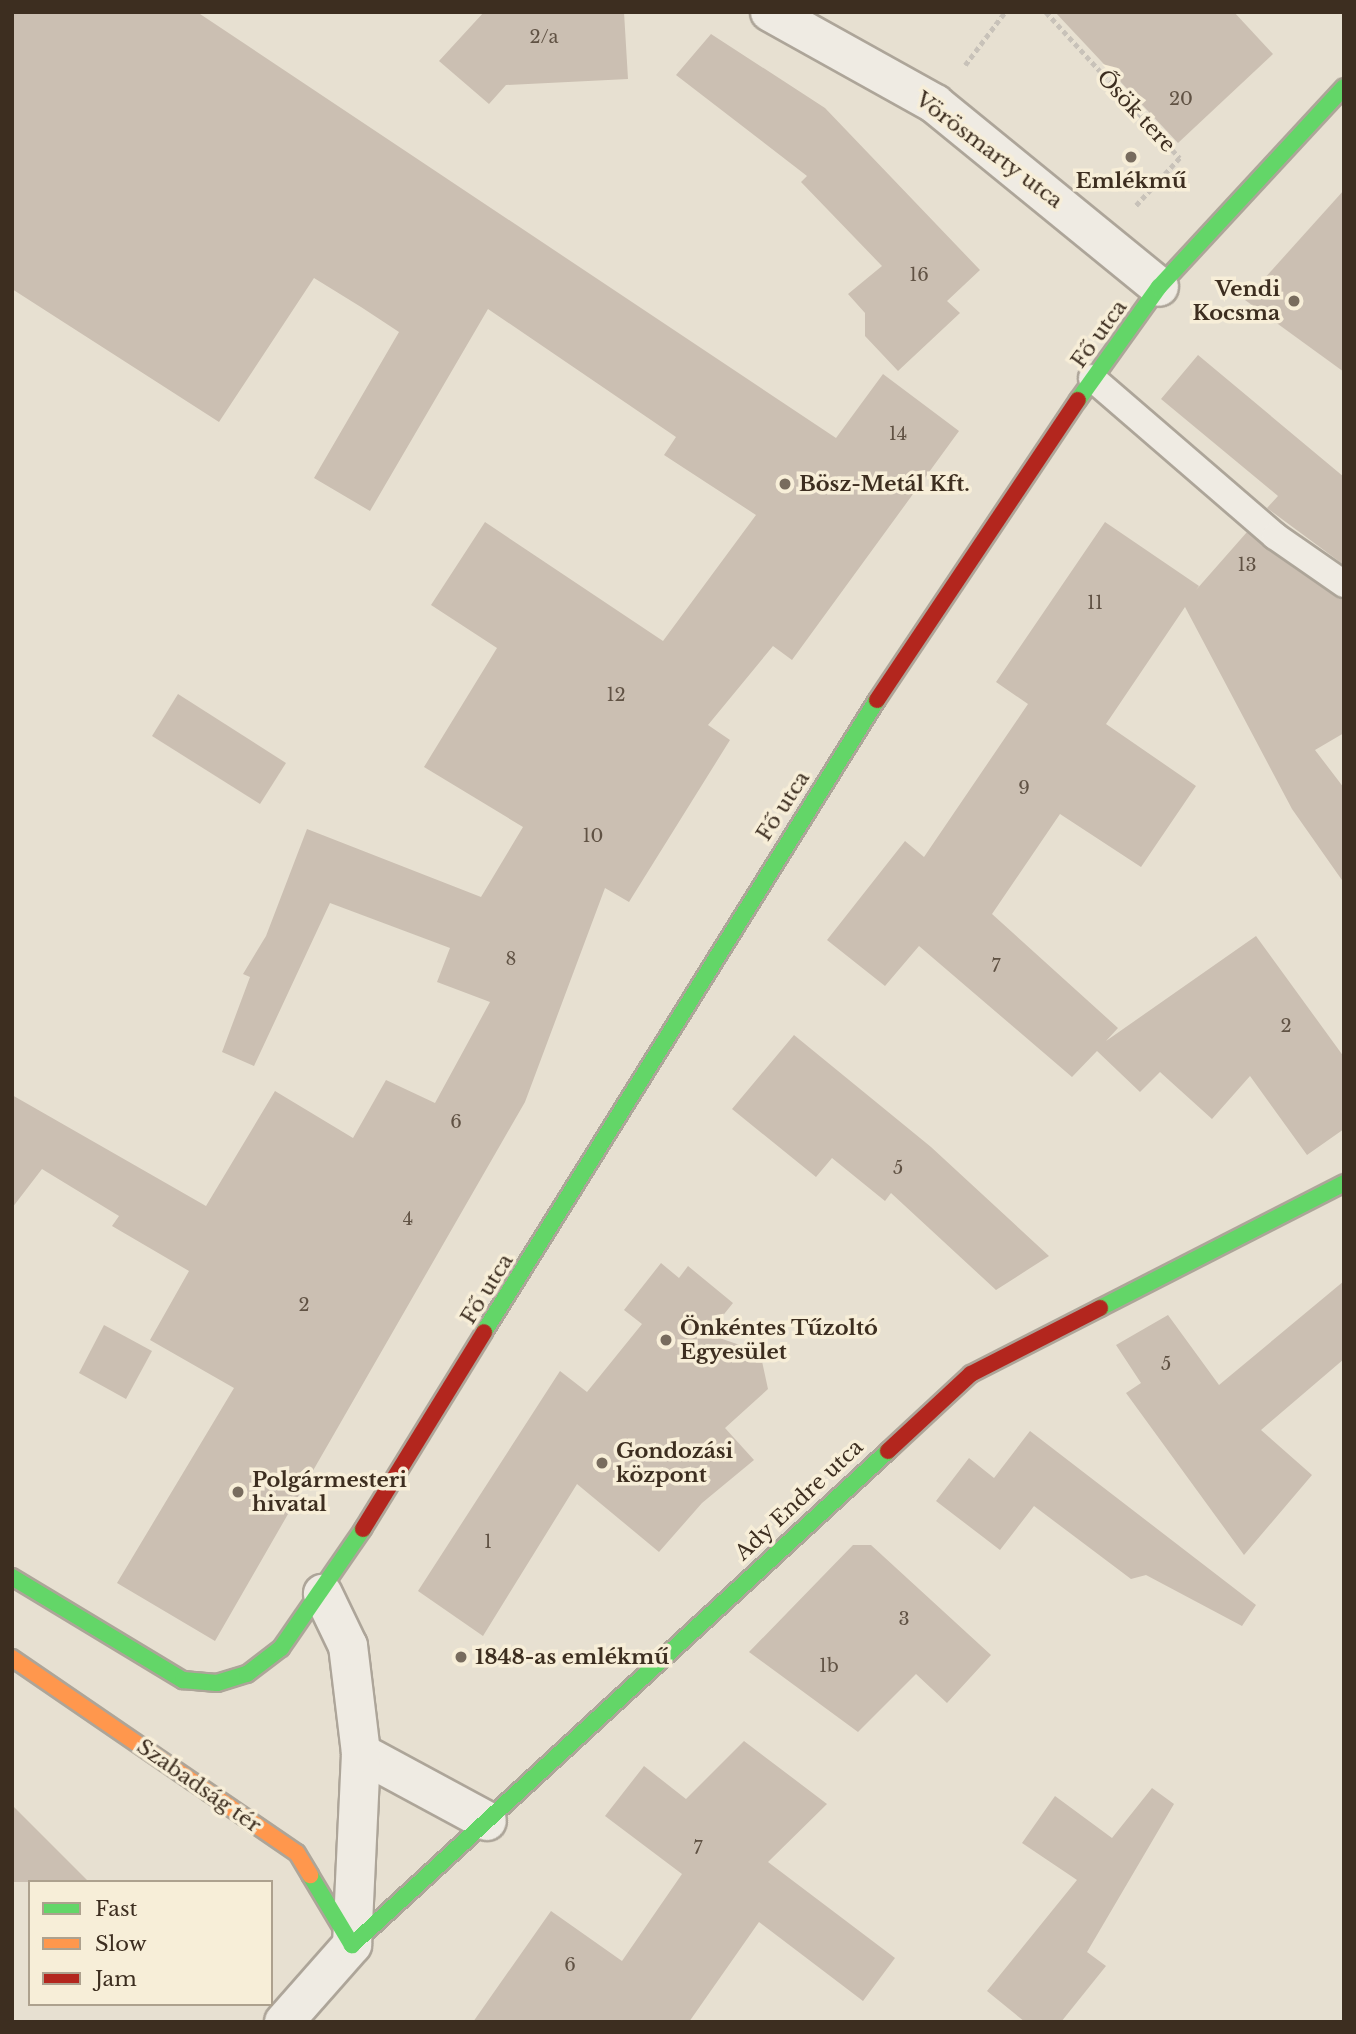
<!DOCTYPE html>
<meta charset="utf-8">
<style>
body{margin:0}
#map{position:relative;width:1356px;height:2034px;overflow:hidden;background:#e7e0d1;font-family:"Libre Baskerville",serif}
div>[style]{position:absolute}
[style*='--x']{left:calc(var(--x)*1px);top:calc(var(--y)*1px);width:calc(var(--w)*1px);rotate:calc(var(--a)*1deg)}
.building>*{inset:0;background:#cbbfb2}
.path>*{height:4.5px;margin-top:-2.25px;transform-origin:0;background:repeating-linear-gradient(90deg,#c8c2b9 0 5px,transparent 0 8.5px)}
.roads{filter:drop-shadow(2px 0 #ada599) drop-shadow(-2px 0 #ada599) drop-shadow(0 2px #ada599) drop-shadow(0 -2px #ada599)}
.lane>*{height:26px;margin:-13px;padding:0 13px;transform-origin:13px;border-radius:13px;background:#efebe3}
.street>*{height:38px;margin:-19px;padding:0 19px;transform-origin:19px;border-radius:19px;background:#efebe3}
.fast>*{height:16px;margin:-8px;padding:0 8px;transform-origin:8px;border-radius:8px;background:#63d668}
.slow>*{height:16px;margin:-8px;padding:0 8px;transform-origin:8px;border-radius:8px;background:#ff974d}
.jam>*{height:16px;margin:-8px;padding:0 8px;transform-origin:8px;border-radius:8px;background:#b3261e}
.dots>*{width:19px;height:19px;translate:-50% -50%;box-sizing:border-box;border:4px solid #f7eed8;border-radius:50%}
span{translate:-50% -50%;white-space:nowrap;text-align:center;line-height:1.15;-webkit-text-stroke:7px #f7eed8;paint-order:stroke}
.number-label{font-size:18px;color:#605244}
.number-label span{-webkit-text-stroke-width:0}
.street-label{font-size:21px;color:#3d2e20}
.poi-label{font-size:21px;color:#3d2e20;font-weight:700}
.right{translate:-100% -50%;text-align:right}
.left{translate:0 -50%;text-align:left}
.frame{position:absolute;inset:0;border:14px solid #3d2e20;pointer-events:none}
.legend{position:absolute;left:28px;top:1880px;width:245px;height:126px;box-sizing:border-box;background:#f7eed8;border:2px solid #ada18e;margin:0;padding:9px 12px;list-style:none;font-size:21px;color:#3d2e20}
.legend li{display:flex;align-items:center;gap:14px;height:35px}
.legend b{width:35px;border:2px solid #ada18e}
</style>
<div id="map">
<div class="building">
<i style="clip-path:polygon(12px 12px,197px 12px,836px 438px,883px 374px,959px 431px,792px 660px,773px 646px,708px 725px,730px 740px,629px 902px,605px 888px,525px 1102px,215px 1641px,117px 1583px,234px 1388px,150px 1340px,189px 1271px,112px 1226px,119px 1216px,42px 1169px,12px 1208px,12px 1095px,206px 1206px,275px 1091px,353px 1138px,386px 1080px,435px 1103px,490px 1002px,437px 982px,450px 948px,330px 903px,254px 1066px,222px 1052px,250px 977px,243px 974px,266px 936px,307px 829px,481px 897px,523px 827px,424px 767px,497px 648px,431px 605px,485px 522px,663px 641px,756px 515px,664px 455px,676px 437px,488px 309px,370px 511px,314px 478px,399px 332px,361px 307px,314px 278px,219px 422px,12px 289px)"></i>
<i style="clip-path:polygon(484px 12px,624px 12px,628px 79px,506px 85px,489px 104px,439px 61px)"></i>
<i style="clip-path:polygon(1055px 12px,1234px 12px,1273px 54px,1178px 143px)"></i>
<i style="clip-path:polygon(711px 34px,825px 108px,980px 270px,947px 301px,960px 313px,898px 371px,865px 336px,865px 313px,848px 294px,882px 266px,801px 182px,807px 176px,676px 75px)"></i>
<i style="clip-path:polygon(1344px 190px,1344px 372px,1245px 300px)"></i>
<i style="clip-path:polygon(1198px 355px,1344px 477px,1344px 565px,1267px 508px,1278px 496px,1161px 399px)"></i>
<i style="clip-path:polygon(1105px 522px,1199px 586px,1196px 590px,1247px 532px,1344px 600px,1344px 733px,1315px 750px,1344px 788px,1344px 883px,1292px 809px,1185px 607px,1106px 724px,1196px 786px,1141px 867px,1060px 814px,992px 914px,1118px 1028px,1106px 1041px,1256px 936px,1344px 1057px,1344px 1129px,1307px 1155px,1250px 1076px,1212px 1119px,1160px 1072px,1140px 1092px,1097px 1051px,1072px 1077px,919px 946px,885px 986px,827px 940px,905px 841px,924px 857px,1028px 704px,996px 682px)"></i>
<i style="clip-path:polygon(178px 694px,286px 763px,260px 804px,152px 736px)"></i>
<i style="clip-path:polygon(794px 1035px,931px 1147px,1049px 1256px,996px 1290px,891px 1193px,885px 1201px,832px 1158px,816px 1177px,732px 1109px)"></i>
<i style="clip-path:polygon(661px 1263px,679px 1278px,688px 1266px,733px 1303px,708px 1334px,760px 1352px,768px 1389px,725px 1428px,754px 1460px,702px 1503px,659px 1552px,577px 1484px,483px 1636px,418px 1591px,560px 1371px,587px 1392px,642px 1324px,624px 1310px)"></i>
<i style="clip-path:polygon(1344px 1281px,1344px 1359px,1261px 1430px,1312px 1475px,1244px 1555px,1126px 1393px,1141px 1383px,1116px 1345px,1168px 1315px,1219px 1385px)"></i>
<i style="clip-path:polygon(104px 1325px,152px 1351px,126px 1399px,79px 1373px)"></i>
<i style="clip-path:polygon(1030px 1431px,1256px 1605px,1242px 1626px,1146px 1575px,1131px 1579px,1034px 1506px,1000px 1550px,936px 1501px,969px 1458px,994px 1478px)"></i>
<i style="clip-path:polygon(853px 1545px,871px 1545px,991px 1655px,947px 1703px,916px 1674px,858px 1732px,749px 1652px)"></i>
<i style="clip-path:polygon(744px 1741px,827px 1804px,768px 1862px,895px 1958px,863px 2001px,759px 1922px,689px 2022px,473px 2022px,551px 1911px,622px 1961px,682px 1874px,605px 1816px,644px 1766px,686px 1799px)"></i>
<i style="clip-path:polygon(1152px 1788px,1174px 1804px,1087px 1952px,1106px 1966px,1061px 2022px,1025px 2022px,987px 1991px,1077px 1880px,1022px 1843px,1055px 1796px,1112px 1838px)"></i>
<i style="clip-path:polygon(12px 1805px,89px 1882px,12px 1882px)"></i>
</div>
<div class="path">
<i style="--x:1046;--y:12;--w:198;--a:47.5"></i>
<i style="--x:1180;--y:158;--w:65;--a:132.5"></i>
<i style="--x:965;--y:65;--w:66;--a:-53"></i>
</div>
<div class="roads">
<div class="lane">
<i style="--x:1092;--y:378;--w:242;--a:40.8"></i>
<i style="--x:1275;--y:536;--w:84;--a:34.8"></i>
</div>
<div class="street">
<i style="--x:770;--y:12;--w:189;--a:29.1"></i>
<i style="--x:935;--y:104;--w:289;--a:39.2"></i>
<i style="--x:361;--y:1753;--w:143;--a:28.4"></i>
<i style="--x:284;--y:2022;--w:103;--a:-48.6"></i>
<i style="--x:352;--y:1945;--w:192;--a:-87.3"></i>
<i style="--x:361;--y:1753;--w:108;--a:-96.9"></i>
<i style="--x:348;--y:1646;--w:58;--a:-115.7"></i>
</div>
<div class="fast">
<i style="--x:1078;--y:400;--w:139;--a:-54.4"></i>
<i style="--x:1159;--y:287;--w:272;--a:-47.2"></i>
<i style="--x:1100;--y:1308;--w:274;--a:-27.1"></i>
<i style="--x:484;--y:1332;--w:744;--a:-58.13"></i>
<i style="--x:12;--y:1577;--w:200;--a:31.1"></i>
<i style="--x:183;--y:1680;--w:34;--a:5"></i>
<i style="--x:217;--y:1683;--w:31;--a:-17"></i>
<i style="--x:247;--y:1674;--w:43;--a:-37.4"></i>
<i style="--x:281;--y:1648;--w:145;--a:-55.4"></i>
<i style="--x:310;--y:1875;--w:82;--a:59"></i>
<i style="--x:352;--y:1945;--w:729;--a:-42.66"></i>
</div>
<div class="slow">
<i style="--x:12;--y:1658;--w:345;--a:34.4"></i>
<i style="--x:297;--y:1853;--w:26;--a:59"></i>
</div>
<div class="jam">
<i style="--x:877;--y:700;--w:361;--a:-56.2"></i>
<i style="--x:888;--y:1451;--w:113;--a:-42.9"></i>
<i style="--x:971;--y:1374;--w:145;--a:-27.1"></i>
<i style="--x:363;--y:1529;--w:231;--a:-58.4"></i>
</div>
</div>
<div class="dots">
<i style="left:1131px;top:157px;background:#786c5e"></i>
<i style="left:1294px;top:301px;background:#786c5e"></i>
<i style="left:785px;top:484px;background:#786c5e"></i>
<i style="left:666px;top:1340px;background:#786c5e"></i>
<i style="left:602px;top:1463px;background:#786c5e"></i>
<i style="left:238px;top:1492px;background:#786c5e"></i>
<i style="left:461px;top:1657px;background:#786c5e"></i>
</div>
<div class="number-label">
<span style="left:544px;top:37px">2/a</span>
<span style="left:1181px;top:99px">20</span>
<span style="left:919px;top:275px">16</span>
<span style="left:898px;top:434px">14</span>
<span style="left:1247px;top:565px">13</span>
<span style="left:1095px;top:603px">11</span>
<span style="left:616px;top:695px">12</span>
<span style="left:1024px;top:788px">9</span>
<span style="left:593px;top:836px">10</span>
<span style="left:511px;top:959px">8</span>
<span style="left:996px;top:966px">7</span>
<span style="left:1286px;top:1026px">2</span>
<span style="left:456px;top:1122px">6</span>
<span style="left:898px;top:1168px">5</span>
<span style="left:408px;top:1219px">4</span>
<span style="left:304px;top:1305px">2</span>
<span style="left:1166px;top:1364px">5</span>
<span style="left:488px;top:1542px">1</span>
<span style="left:904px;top:1619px">3</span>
<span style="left:829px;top:1666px">1b</span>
<span style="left:698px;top:1848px">7</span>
<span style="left:570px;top:1965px">6</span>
</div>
<div class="street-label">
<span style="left:1136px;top:111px;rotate:47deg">Ősök tere</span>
<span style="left:989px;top:150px;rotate:37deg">Vörösmarty utca</span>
<span style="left:1099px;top:334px;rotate:-54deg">Fő utca</span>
<span style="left:783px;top:806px;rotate:-57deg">Fő utca</span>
<span style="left:487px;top:1289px;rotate:-58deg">Fő utca</span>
<span style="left:799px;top:1500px;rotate:-43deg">Ady Endre utca</span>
<span style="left:199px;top:1786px;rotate:35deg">Szabadság tér</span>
</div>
<div class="poi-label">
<span style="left:1131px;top:181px">Emlékmű</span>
<span class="right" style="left:1280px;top:301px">Vendi<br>Kocsma</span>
<span class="left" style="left:799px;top:484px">Bösz-Metál Kft.</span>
<span class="left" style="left:680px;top:1340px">Önkéntes Tűzoltó<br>Egyesület</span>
<span class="left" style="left:616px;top:1463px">Gondozási<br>központ</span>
<span class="left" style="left:252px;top:1492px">Polgármesteri<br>hivatal</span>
<span class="left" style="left:475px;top:1657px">1848-as emlékmű</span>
</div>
<div class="frame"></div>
<ul class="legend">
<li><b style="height:9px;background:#63d668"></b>Fast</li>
<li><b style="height:9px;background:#ff974d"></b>Slow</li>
<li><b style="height:9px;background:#b3261e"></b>Jam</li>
</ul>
</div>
